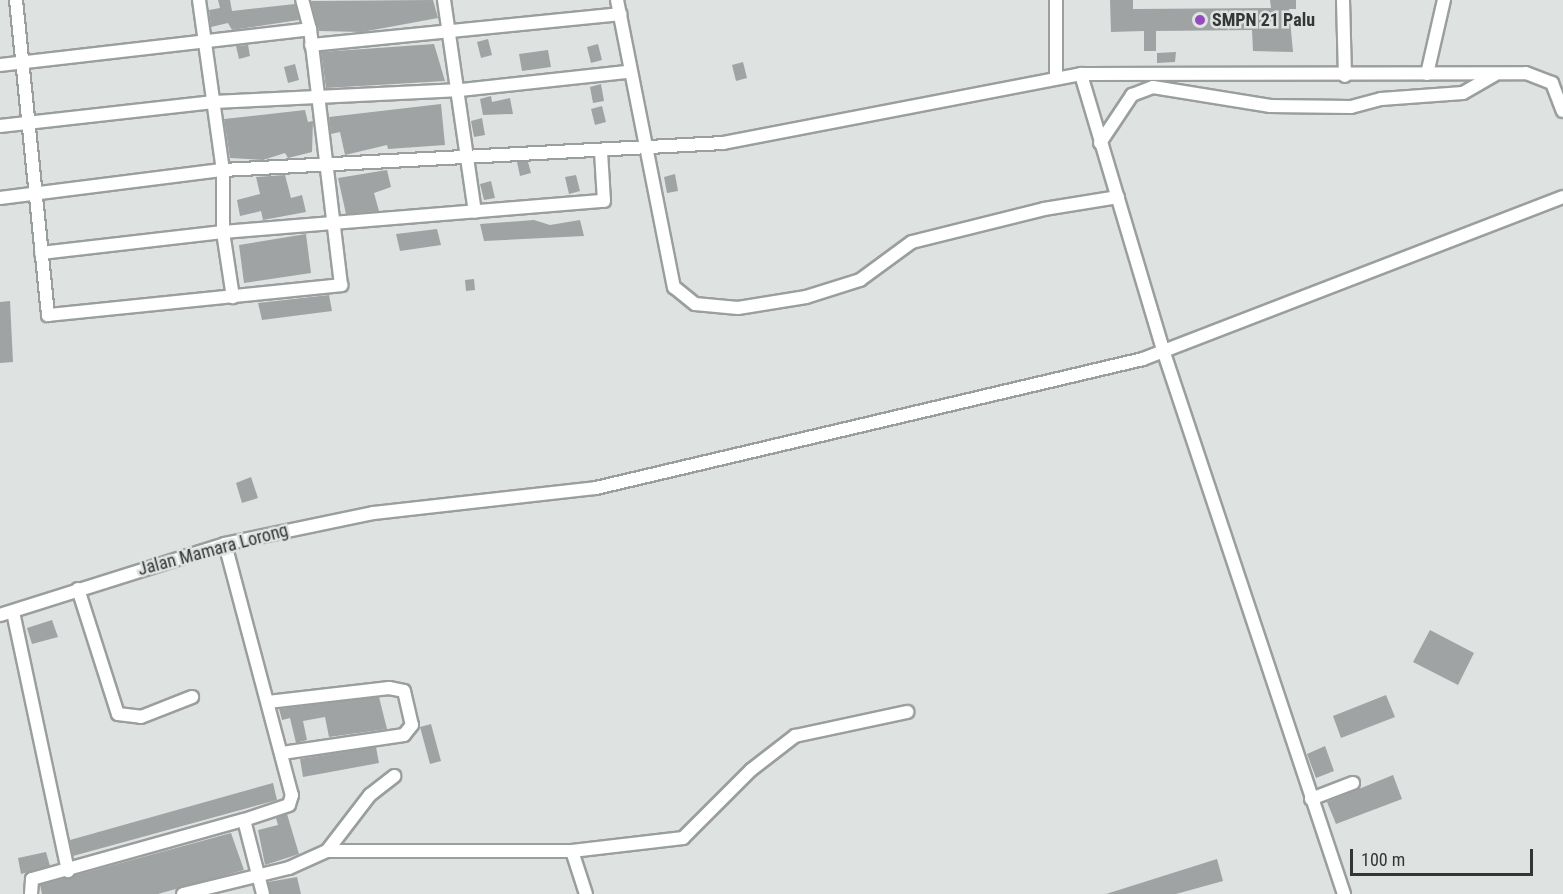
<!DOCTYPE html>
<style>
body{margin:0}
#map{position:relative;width:1563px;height:894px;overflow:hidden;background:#dee3e2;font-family:"Roboto Condensed",sans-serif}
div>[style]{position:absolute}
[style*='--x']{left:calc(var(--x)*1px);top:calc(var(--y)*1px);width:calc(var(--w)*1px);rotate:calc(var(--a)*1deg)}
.building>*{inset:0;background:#9fa3a4}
.roads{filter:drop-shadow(2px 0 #9a9f9e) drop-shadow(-2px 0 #9a9f9e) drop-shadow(0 2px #9a9f9e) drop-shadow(0 -2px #9a9f9e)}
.minor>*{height:12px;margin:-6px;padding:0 6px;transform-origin:6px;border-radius:6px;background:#fff}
.dots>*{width:16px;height:16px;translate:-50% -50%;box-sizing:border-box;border:3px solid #dee3e2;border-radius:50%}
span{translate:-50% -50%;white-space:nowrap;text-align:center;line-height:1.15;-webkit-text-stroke:5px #dee3e2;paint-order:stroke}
.poi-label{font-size:18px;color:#343635;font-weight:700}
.left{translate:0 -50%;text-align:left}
.street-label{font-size:18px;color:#343635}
.scale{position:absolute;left:1350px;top:849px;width:183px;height:27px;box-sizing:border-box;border:3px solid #343635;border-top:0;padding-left:8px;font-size:18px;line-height:21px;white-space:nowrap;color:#343635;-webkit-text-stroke:4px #dee3e2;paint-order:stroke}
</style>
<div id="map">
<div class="building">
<i style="clip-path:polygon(218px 0,230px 0,232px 11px,295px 4px,299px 20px,232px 30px,228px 23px,211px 27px,209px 10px,220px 8px)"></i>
<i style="clip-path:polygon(433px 0,438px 18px,362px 32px,319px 31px,311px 1px)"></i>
<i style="clip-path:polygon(1110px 0,1133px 0,1133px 9px,1271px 8px,1270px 0,1296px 0,1296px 9px,1289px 9px,1293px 52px,1253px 51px,1252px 30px,1156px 31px,1156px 51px,1144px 51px,1144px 31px,1111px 32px)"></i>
<i style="clip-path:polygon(488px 39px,492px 55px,481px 58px,477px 42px)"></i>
<i style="clip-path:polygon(434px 44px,445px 81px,326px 88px,321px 52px)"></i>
<i style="clip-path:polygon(598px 44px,602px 60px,591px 63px,587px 47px)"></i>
<i style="clip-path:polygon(248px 45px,250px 56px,239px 59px,236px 46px)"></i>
<i style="clip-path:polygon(548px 50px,551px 67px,522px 71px,519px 54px)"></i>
<i style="clip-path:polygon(1176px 52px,1175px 62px,1157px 63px,1157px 53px)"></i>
<i style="clip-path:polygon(743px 62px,747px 78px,736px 81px,732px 65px)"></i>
<i style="clip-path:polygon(295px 64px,299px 80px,288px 83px,284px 67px)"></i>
<i style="clip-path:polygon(601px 84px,604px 101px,593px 103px,590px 87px)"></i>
<i style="clip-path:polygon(491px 96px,492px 102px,510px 98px,513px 114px,483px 115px,480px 99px)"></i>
<i style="clip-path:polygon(441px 104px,445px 145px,388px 149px,387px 145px,345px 155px,340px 132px,331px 134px,329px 117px)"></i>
<i style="clip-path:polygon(602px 106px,606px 122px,595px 125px,591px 109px)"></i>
<i style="clip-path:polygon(305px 110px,308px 122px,313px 121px,312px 152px,288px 158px,285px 153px,263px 160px,230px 158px,224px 119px)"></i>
<i style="clip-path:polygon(482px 118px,485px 135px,474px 137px,471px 121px)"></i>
<i style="clip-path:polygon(517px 162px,528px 162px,531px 173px,520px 176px)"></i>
<i style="clip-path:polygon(387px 170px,391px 187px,374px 193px,379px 211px,346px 214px,338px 178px)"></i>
<i style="clip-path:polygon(675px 174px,678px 191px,667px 193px,664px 177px)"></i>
<i style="clip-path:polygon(285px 175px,291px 198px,302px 195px,306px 212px,263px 220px,261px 211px,240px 216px,237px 200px,260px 194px,256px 177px)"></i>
<i style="clip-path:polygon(576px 175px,580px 191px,569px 194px,565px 177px)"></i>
<i style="clip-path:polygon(491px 181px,495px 198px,484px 200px,480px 184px)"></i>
<i style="clip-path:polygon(534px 220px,550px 225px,580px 220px,584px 236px,484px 241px,480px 224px)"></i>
<i style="clip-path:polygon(437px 229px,441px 245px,400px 251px,396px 234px)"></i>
<i style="clip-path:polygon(306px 234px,311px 273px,244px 283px,239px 245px)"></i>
<i style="clip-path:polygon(474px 279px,475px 290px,466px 291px,465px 280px)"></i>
<i style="clip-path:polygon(329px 295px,332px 311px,262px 320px,258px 303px)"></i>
<i style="clip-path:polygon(10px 301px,13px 362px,0 363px,0 302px)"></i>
<i style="clip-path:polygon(251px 477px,258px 498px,242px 503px,236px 483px)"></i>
<i style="clip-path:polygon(52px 620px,58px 637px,32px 644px,27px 628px)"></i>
<i style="clip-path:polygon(1430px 630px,1474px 653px,1458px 685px,1413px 662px)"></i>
<i style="clip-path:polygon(1386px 695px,1395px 717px,1341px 738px,1333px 716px)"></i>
<i style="clip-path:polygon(379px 697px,387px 729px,329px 737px,325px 717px,303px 721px,307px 740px,296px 743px,290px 718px,282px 720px,279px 709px)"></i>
<i style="clip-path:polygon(431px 724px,441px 761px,430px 764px,420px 727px)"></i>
<i style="clip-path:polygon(1325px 746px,1334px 771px,1316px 778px,1307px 754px)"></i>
<i style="clip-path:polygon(376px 747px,379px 763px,303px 777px,300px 759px)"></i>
<i style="clip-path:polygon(1393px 775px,1402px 799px,1336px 824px,1327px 802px)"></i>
<i style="clip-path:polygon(273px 783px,277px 800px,73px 856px,70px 840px)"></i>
<i style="clip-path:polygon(287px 814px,299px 854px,265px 865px,258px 830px,278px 825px,276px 818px)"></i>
<i style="clip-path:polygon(231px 833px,244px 870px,158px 894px,42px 894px,40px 885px)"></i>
<i style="clip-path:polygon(46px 852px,50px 866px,21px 874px,18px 858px)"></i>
<i style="clip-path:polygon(1217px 859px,1223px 881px,1176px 894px,1106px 894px)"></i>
<i style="clip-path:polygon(297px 877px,301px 894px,271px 894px,268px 882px)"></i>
</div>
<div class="roads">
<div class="minor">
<i style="--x:16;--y:0;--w:317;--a:84.2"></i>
<i style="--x:48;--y:315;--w:295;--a:-5.8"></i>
<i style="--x:341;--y:285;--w:258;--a:-96.9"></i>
<i style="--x:310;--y:29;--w:30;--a:-105"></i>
<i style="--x:199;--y:0;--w:172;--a:82"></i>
<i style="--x:223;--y:170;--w:62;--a:90"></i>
<i style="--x:223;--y:232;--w:66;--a:81.3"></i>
<i style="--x:444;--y:0;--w:214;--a:81.7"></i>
<i style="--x:617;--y:0;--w:293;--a:78.8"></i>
<i style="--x:674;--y:287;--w:27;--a:39"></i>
<i style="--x:695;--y:304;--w:43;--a:5.3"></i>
<i style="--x:738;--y:308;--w:69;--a:-9.2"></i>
<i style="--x:806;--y:297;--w:57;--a:-17.5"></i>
<i style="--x:860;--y:280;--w:64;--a:-36.2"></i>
<i style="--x:912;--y:242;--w:136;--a:-14"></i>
<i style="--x:1044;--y:209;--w:75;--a:-9.2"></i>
<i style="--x:1056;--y:0;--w:78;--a:90"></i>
<i style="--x:1343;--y:0;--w:76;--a:88.5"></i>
<i style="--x:311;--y:45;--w:311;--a:-5.7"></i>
<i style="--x:0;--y:65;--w:312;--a:-6.6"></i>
<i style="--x:1427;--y:74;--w:76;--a:-77.1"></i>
<i style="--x:0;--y:126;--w:215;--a:-6.4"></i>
<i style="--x:214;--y:102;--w:247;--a:-2.8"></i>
<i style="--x:461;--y:90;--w:167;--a:-6.2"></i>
<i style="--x:1100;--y:143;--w:58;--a:-56.3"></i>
<i style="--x:1132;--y:95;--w:22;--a:-21"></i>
<i style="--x:1153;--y:87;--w:119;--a:9.2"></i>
<i style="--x:1270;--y:106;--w:81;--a:0.7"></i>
<i style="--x:1351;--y:107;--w:31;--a:-15"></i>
<i style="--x:1381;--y:99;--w:82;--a:-4.2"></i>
<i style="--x:1463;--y:93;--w:36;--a:-30"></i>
<i style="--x:0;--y:198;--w:225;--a:-7.2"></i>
<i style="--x:223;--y:170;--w:501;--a:-3.09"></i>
<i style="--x:723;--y:143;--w:365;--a:-10.9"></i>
<i style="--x:41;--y:253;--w:183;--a:-6.6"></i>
<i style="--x:223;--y:232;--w:382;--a:-4.7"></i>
<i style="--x:604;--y:201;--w:49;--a:-93.5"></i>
<i style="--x:225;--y:544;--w:260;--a:75.1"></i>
<i style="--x:292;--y:795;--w:10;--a:107"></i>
<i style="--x:289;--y:805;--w:47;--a:161.6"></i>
<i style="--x:78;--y:589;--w:131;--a:72.3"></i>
<i style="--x:118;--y:714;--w:23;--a:7"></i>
<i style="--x:141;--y:717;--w:55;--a:-21.4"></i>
<i style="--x:13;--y:612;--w:265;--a:78"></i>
<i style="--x:0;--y:615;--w:236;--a:-17.5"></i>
<i style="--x:225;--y:544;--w:151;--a:-11.8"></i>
<i style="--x:373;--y:513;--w:224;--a:-6.4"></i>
<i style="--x:596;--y:488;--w:562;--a:-13.27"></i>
<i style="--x:1143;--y:359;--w:450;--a:-21.1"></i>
<i style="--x:268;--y:702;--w:122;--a:-6.6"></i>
<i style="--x:389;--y:688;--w:15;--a:11"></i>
<i style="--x:404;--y:691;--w:35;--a:77"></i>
<i style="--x:412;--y:725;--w:13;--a:129"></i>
<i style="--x:404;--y:735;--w:123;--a:171.6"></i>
<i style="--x:1311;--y:799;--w:45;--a:-20.9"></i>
<i style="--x:327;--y:851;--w:245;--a:0"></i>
<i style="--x:572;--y:851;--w:45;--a:72"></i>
<i style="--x:572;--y:851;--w:112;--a:-6.7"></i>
<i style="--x:683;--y:838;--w:96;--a:-45"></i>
<i style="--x:751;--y:770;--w:56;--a:-37.7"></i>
<i style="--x:795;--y:736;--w:115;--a:-12.1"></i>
<i style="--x:31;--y:894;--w:15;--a:-86"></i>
<i style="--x:32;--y:879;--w:220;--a:-15.6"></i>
<i style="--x:244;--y:820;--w:76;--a:75.6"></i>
<i style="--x:183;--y:894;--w:109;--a:-13.8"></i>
<i style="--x:289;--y:868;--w:42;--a:-24.1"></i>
<i style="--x:327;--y:851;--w:71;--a:-52.5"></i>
<i style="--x:370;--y:795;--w:31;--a:-38"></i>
<i style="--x:1344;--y:894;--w:570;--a:-108.4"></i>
<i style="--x:1164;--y:353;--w:291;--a:-106.6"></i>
<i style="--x:1081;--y:74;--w:445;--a:-0.1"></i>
<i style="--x:1526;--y:73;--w:28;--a:21"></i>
<i style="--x:1552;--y:83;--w:30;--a:69"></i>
</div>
</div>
<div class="dots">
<i style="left:1200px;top:20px;background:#934bbe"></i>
</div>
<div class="poi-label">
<span class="left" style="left:1212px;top:20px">SMPN 21 Palu</span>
</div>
<div class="street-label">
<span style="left:213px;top:550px;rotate:-15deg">Jalan Mamara Lorong</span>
</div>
<div class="scale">100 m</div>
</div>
